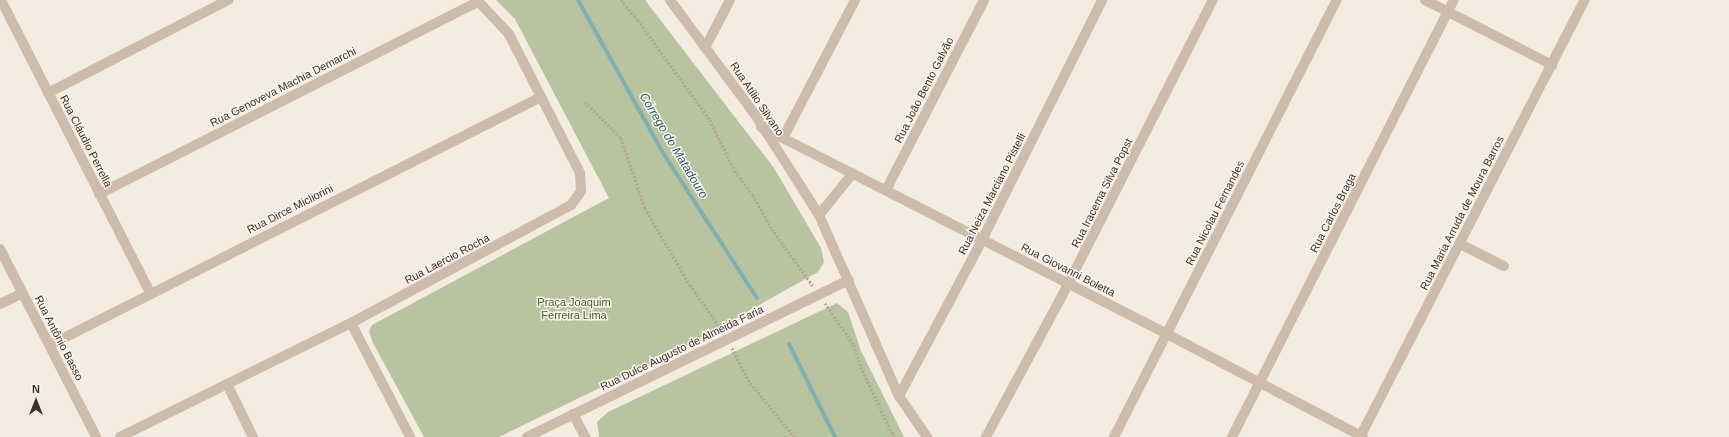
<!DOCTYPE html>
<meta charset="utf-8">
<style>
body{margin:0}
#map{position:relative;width:1729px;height:437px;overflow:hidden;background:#f4ebe1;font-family:Helvetica,sans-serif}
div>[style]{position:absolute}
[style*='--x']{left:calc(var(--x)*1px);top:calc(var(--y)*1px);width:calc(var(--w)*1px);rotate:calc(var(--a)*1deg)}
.green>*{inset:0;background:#b8c4a0}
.stream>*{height:4px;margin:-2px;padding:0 2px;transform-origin:2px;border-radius:2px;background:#7fb0b2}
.path>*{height:2.5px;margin-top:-1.25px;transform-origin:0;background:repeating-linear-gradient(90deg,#b9a596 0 2px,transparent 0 4px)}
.street>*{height:10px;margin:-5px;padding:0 5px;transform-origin:5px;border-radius:5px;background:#cdbbac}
span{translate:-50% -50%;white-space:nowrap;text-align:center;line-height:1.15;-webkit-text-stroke:3px #fbf5ee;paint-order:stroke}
.street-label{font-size:11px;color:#3b302b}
.park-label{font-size:11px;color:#4a5a2e}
.water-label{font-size:12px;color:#1f5a5e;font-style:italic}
.north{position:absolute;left:16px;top:381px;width:40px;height:40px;-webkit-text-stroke:3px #fbf5ee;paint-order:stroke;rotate:0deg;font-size:11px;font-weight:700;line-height:16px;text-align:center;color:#3b302b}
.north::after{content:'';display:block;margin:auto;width:14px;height:18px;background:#3b302b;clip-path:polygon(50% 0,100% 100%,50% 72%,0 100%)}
</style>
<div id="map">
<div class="green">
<i style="clip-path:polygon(496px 0,645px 0,774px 168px,821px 248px,824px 262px,818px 272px,684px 347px,499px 437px,424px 437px,372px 341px,369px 331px,372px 325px,609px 198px,515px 19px)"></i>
<i style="clip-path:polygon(837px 303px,848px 312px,861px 351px,904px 437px,599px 437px,597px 422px,608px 412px)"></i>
</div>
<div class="stream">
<i style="--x:578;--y:0;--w:179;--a:60.9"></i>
<i style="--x:665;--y:156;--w:169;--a:57.1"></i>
<i style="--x:789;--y:344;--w:104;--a:63.7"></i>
</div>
<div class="path">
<i style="--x:621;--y:0;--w:26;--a:50"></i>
<i style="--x:638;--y:20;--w:123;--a:54.2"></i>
<i style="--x:710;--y:120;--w:57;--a:63.9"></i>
<i style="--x:735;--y:171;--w:30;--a:53"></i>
<i style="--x:753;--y:195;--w:39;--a:61"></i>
<i style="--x:772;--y:229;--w:70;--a:54.3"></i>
<i style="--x:585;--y:102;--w:51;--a:45"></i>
<i style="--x:621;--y:138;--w:74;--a:71.1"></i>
<i style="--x:645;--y:208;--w:89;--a:59.7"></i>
<i style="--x:690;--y:285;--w:55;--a:54.6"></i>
<i style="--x:825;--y:303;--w:51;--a:55.4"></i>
<i style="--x:854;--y:345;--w:23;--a:72"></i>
<i style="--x:861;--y:367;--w:77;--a:64.8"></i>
<i style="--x:732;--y:348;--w:36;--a:63"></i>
<i style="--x:748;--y:380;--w:74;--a:50.5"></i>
</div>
<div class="street">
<i style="--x:1;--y:0;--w:329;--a:63"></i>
<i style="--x:670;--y:0;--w:141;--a:53.4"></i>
<i style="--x:754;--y:113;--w:121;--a:57.5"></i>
<i style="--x:819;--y:215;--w:198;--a:66.2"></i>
<i style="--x:899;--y:396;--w:50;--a:55.7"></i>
<i style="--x:1425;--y:0;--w:143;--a:27.1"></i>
<i style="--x:706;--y:46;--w:52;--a:-62.4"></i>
<i style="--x:48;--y:93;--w:203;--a:-27.3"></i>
<i style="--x:761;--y:127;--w:456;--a:27"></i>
<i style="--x:1167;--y:334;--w:221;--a:27.7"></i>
<i style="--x:783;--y:138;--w:156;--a:-62.4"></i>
<i style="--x:886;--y:190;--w:214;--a:-62.7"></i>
<i style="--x:99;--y:194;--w:426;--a:-26.9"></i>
<i style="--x:819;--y:215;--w:54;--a:-51"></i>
<i style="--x:1460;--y:244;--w:49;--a:26.6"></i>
<i style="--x:0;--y:249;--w:211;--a:62.9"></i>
<i style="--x:0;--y:304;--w:25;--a:-26"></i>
<i style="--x:351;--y:323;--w:128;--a:62.6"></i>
<i style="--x:50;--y:345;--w:550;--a:-26.8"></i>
<i style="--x:227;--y:384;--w:59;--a:63.9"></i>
<i style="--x:899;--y:396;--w:166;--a:-61.9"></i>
<i style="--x:977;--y:250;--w:280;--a:-63.4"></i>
<i style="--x:573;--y:414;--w:26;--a:62"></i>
<i style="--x:120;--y:437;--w:258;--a:-26.3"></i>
<i style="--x:351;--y:323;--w:250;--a:-28.2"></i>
<i style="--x:571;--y:205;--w:17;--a:-54"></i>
<i style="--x:581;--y:191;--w:18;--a:-93"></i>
<i style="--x:580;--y:173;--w:156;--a:-117.1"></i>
<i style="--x:509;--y:34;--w:47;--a:-133.3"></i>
<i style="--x:527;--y:437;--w:358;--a:-26"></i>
<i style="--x:986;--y:437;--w:162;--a:-61.7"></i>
<i style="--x:1063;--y:294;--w:330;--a:-63"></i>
<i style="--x:1114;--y:437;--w:491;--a:-63"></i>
<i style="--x:1232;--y:437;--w:490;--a:-63.1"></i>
<i style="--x:1360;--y:437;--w:492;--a:-62.8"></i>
</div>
<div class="street-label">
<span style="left:283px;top:87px;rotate:-27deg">Rua Genoveva Machia Demarchi</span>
<span style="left:924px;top:90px;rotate:-63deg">Rua João Bento Galvão</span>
<span style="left:757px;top:99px;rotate:56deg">Rua Atílio Silvano</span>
<span style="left:86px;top:141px;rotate:63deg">Rua Cláudio Perrella</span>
<span style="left:1102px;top:193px;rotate:-63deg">Rua Iracema Silva Popst</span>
<span style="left:992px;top:194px;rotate:-63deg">Rua Neiza Marciano Pistelli</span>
<span style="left:290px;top:209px;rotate:-27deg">Rua Dirce Micliorini</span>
<span style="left:1215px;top:213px;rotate:-63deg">Rua Nicolau Fernandes</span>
<span style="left:1333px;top:213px;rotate:-63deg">Rua Carlos Braga</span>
<span style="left:1462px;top:213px;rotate:-63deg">Rua Maria Arruda de Moura Barros</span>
<span style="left:447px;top:259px;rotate:-28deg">Rua Laercio Rocha</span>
<span style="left:1068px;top:270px;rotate:27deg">Rua Giovanni Boletta</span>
<span style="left:59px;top:338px;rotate:63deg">Rua Antônio Basso</span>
<span style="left:682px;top:348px;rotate:-26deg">Rua Dulce Augusto de Almeida Faria</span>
</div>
<div class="park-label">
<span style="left:574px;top:309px">Praça Joaquim<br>Ferreira Lima</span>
</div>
<div class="water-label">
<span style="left:673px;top:146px;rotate:59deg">Córrego do Matadouro</span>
</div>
<div class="north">N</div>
</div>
